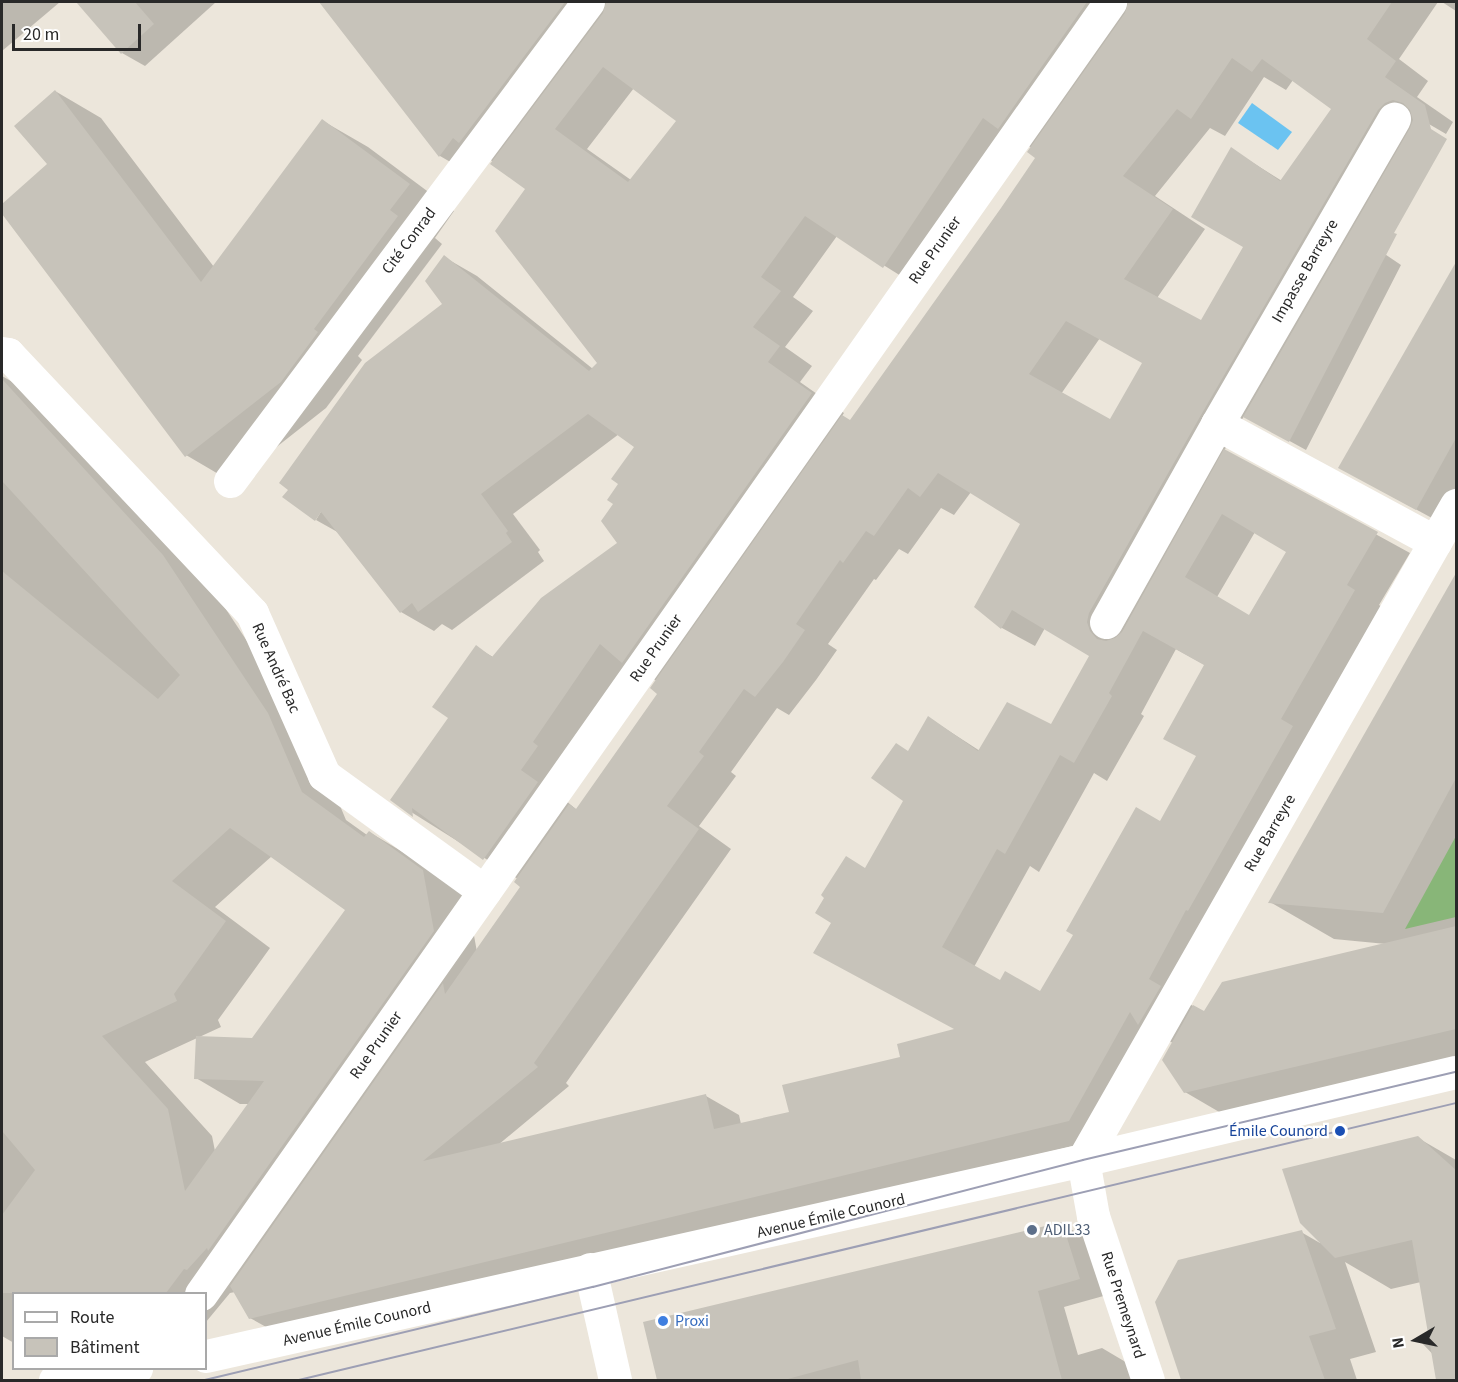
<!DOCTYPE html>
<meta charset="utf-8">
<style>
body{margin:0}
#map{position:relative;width:1458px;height:1382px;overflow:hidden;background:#ece6db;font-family:"Source Sans 3",sans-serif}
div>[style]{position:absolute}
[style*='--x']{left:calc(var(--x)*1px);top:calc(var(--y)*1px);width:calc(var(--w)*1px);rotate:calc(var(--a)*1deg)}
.green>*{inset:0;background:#aae496}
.water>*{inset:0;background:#6bc3f1}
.shadow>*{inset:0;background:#0003}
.building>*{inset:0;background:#c7c3ba}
.minor>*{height:33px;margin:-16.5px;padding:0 16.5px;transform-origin:16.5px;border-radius:16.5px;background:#fff}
.tram>*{height:1.5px;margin:-0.75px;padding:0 0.75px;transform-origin:0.75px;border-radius:0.75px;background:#9d9fb4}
.dots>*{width:16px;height:16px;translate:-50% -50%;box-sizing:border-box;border:3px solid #fff;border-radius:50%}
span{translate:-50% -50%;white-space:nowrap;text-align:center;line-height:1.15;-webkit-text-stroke:4.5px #fff;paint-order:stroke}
.street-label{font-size:16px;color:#292929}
.transit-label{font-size:16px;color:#164399}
.right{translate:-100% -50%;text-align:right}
.service-label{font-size:16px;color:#4e5e75}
.left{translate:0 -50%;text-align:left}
.shop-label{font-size:16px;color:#366cbe}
.frame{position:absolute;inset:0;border:3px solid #292929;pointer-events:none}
.legend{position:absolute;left:12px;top:1292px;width:195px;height:78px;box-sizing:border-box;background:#fff;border:2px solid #a9a9a9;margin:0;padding:8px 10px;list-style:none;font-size:18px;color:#292929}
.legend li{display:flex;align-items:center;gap:12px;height:30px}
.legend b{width:30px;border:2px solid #a9a9a9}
.north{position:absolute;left:1386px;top:1310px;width:60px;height:60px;-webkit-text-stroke:4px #fff;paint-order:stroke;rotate:261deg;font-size:16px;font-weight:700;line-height:24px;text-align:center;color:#292929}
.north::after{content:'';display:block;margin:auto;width:21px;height:27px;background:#292929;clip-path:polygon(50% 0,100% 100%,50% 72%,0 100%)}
.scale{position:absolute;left:12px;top:24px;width:129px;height:27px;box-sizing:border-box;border:3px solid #292929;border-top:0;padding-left:8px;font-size:18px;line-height:21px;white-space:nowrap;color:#292929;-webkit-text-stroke:4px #fff;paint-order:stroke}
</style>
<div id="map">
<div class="green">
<i style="clip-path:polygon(1456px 836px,1456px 917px,1405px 929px)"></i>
</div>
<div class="water">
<i style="clip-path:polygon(1252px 103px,1292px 132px,1278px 150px,1238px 123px)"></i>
</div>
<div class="shadow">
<i style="clip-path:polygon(2px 2px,60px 2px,2px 51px)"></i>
<i style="clip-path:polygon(134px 2px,216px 2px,145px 66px,122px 53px,101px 29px)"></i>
<i style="clip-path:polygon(evenodd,321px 2px,1438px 2px,1399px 59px,1428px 81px,1417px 97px,1453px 122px,1446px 134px,1422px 120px,1367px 242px,1401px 265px,1306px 450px,1244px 416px,1224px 451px,1410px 553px,1379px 605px,1387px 610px,1181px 999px,1205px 1013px,1386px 944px,1334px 939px,1270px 902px,1456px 576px,1456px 1081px,1250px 1130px,1185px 1092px,1173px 1043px,1160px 1036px,1102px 1139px,284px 1337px,250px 1318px,235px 1292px,230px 1293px,206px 1322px,206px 1294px,14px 1294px,14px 1343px,2px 1336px,2px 703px,11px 695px,2px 685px,2px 376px,37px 396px,208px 582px,313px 741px,346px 820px,367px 835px,369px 832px,413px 858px,467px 897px,477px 952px,522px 887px,518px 879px,392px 800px,450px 717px,476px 647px,493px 657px,619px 543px,615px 503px,636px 446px,619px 434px,513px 514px,540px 550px,538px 552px,544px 561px,452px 630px,442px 624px,434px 631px,401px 612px,341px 534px,316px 520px,444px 305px,444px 257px,477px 276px,593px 369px,599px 363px,527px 189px,487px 157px,473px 175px,440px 156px,321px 2px,1264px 77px,1286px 90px,1293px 80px,1333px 109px,1282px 181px,1231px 149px,1245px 247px,1201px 322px,1157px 298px,1205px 229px,1155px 196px,1210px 128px,1225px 136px,1264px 77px,321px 2px,634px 88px,679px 121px,631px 180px,587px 149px,634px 88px,321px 2px,1015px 138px,1032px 148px,1037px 158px,851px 422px,842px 416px,844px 413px,800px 382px,812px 366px,785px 347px,813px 311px,793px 297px,837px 236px,917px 286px,1015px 138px,321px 2px,1100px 338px,1144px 363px,1110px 421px,1061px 394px,1100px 338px,321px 2px,971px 492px,1022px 524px,976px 607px,1002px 628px,1035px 646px,1045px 628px,1091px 655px,1051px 726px,980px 751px,929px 718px,909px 752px,905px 801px,866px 869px,956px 1030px,791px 1113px,741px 1124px,739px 1115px,706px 1096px,498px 1145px,569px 1086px,566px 1083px,731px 849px,699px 826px,736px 776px,731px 772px,777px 708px,789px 715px,816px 680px,837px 650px,828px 644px,874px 579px,876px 580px,899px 549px,908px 554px,941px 508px,954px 515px,971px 492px,321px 2px,1255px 532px,1288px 551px,1249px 616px,1217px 597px,1255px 532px,321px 2px,1176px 649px,1205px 665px,1197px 757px,1160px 823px,1075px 935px,1041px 993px,1001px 982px,974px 967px,1030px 866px,1039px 872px,1094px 773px,1107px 781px,1144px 716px,1141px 714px,1176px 649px,321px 2px,631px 666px,657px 681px,659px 694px,577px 810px,553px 790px,631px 666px,321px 2px,272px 856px,347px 910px,253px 1040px,196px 1078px,240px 1104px,249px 1104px,215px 1151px,212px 1136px,145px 1062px,221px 1027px,218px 1020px,270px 948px,215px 907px,272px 856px)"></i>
<i style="clip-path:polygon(1442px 2px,1456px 2px,1456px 11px)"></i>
<i style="clip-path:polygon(55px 91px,101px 118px,214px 267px,323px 121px,368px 147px,454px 211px,435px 238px,442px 244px,358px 356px,362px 360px,326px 408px,232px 482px,186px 455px,2px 212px,2px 206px,49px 164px)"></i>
<i style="clip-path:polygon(1456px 265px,1456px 497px,1441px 523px,1340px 468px)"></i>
<i style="clip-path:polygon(1418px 1138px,1456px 1160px,1456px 1378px,1417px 1338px,1429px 1332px,1421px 1282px,1391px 1289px,1345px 1262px,1376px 1352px,1350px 1359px,1357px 1380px,1182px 1380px,1156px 1302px,1301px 1232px,1320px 1243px)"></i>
<i style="clip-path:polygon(1061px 1224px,1089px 1239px,1107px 1295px,1064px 1307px,1078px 1355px,1102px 1348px,1129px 1364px,1134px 1380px,659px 1380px,645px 1323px)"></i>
</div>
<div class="building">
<i style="clip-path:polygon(76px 2px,135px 2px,154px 24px,121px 54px)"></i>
<i style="clip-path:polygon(319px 2px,565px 2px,459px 143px,453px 138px,439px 157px)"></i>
<i style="clip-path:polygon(evenodd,606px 2px,1087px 2px,998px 129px,983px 118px,883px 268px,805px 216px,761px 277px,781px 291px,753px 327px,780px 346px,768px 362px,812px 393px,622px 663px,600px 644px,533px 742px,538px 746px,521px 770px,538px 782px,483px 860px,412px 808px,413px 817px,390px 800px,448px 718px,432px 707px,476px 645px,492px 657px,541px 598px,617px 543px,601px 521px,613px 504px,607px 500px,618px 484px,611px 479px,634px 447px,588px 414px,481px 494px,508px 531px,506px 533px,512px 542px,418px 612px,412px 603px,400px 613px,321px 512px,315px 521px,282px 497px,288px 490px,279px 483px,365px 363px,442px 304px,425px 281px,444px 255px,589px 371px,597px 363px,495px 231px,525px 189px,490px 164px,603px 13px,606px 2px,603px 67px,676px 121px,628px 182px,555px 129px,603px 67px)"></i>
<i style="clip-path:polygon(evenodd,1128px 2px,1392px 2px,1367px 39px,1396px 61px,1385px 77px,1425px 105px,1431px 129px,1447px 139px,1394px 233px,1397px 234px,1289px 442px,1243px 417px,1410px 128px,1413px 120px,1410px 110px,1403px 103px,1393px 100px,1385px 103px,1378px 110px,1201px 415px,1089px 613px,1087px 622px,1090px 631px,1097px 639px,1106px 641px,1115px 638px,1122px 632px,1224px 449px,1378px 532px,1347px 585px,1355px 590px,1281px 719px,1293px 726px,1188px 911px,1186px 910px,1149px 979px,1161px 986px,1138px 1025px,1130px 1012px,1069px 1121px,249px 1319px,230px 1286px,443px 983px,445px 994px,520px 887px,514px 882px,569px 804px,576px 809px,657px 694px,650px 688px,842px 415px,850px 420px,1001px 208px,1035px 158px,1027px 152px,1125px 13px,1128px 2px,1232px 58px,1252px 72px,1262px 59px,1331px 109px,1280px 181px,1231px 147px,1191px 217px,1243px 247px,1201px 320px,1124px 279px,1173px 209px,1123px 176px,1177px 109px,1191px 119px,1232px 58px,1128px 2px,1066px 321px,1142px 363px,1110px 419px,1029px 374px,1066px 321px,1128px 2px,938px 473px,1020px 524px,974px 607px,1001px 629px,1012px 610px,1089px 656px,1051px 724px,1007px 702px,978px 751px,928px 716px,908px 751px,896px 743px,871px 778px,903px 801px,865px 868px,846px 856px,821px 895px,824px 898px,815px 913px,831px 923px,813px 953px,954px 1029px,897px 1044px,900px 1057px,782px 1085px,789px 1112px,714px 1129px,706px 1094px,423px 1161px,538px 1067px,534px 1063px,699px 829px,667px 806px,704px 756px,699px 752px,744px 689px,755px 697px,783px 662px,805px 630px,796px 624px,840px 560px,843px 563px,866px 531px,874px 536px,908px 488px,920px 497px,938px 473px,1128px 2px,1222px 514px,1286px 552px,1249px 615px,1185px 577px,1222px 514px,1128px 2px,1143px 631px,1204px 665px,1163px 739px,1196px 756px,1160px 821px,1136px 807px,1066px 931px,1073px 935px,1040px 991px,1005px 971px,1000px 980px,942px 947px,997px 849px,1005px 854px,1060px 755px,1074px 763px,1112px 696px,1109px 693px,1143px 631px)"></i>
<i style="clip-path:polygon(55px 90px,201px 282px,322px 119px,410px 184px,390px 210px,398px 216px,314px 329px,318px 332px,281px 382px,185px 457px,2px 214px,2px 204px,47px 164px,14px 126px)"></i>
<i style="clip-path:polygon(1456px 262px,1456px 438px,1416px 510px,1338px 468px)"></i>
<i style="clip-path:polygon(evenodd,2px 379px,163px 555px,268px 713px,302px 792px,364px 837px,369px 831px,423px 870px,434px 931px,208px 1251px,207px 1248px,187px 1270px,184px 1269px,166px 1293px,2px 1293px,2px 1215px,35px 1170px,2px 1131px,2px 571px,158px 699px,180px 675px,2px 481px,2px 379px,230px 828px,345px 910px,252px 1038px,196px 1036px,194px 1079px,264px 1081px,185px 1191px,168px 1109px,102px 1036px,177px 1001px,174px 994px,226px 921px,172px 881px,230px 828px)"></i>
<i style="clip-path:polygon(1456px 573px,1456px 778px,1383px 913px,1268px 903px)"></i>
<i style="clip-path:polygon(1456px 926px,1456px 1029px,1184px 1093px,1162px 1060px,1193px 1005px,1204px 1011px,1222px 982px)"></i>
<i style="clip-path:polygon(1418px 1136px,1456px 1170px,1456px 1380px,1436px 1380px,1412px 1240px,1335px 1258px,1300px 1223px,1282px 1169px)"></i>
<i style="clip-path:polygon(1062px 1222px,1080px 1279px,1038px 1291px,1062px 1380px,861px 1380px,858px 1360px,784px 1380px,657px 1380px,643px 1322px)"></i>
<i style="clip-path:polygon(1302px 1230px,1336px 1329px,1309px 1336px,1325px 1380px,1181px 1380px,1155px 1302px,1178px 1260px)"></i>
</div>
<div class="minor">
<i style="--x:2;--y:353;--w:6;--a:9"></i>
<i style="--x:8;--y:354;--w:356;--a:46.7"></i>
<i style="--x:252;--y:613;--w:177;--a:66"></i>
<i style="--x:324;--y:775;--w:198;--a:35.9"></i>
<i style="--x:1217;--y:424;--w:248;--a:28.4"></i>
<i style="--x:230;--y:481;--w:598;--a:-53.23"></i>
<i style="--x:1106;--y:622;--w:227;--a:-60.7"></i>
<i style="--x:1217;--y:424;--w:353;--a:-59.9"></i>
<i style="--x:1083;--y:1160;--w:754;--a:-60.34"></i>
<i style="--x:1083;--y:1160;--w:57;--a:79.9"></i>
<i style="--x:1093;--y:1216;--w:173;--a:71.5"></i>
<i style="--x:590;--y:1269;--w:114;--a:77.3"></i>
<i style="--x:201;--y:1294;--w:1580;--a:-54.87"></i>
<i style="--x:206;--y:1356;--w:899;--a:-12.6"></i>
<i style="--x:1083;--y:1160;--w:383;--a:-13.3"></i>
<i style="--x:55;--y:1380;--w:82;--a:-8.4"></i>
</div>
<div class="tram">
<i style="--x:205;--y:1380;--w:399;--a:-13.5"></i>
<i style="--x:593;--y:1287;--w:506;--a:-14.53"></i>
<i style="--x:1083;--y:1160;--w:383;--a:-13.3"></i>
<i style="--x:299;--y:1380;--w:1190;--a:-13.46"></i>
</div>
<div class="dots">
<i style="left:1340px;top:1131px;background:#1a4fb4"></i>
<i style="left:1032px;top:1230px;background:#5c6f8a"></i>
<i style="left:663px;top:1321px;background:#3f7fe0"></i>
</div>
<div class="street-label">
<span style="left:409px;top:241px;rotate:-53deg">Cité Conrad</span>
<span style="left:935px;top:250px;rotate:-55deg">Rue Prunier</span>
<span style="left:1305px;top:271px;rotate:-60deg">Impasse Barreyre</span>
<span style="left:656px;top:648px;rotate:-55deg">Rue Prunier</span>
<span style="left:276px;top:668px;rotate:66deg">Rue André Bac</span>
<span style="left:1270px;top:833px;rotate:-60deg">Rue Barreyre</span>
<span style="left:376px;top:1045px;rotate:-55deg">Rue Prunier</span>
<span style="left:831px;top:1216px;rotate:-13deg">Avenue Émile Counord</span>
<span style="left:1123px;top:1305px;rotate:72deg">Rue Premeynard</span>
<span style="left:357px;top:1324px;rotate:-13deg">Avenue Émile Counord</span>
</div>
<div class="transit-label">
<span class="right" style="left:1328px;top:1131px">Émile Counord</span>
</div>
<div class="service-label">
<span class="left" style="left:1044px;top:1230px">ADIL33</span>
</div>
<div class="shop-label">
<span class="left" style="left:675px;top:1321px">Proxi</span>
</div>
<div class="frame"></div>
<ul class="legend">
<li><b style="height:8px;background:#fff"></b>Route</li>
<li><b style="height:16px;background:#c7c3ba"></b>Bâtiment</li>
</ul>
<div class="north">N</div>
<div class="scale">20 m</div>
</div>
